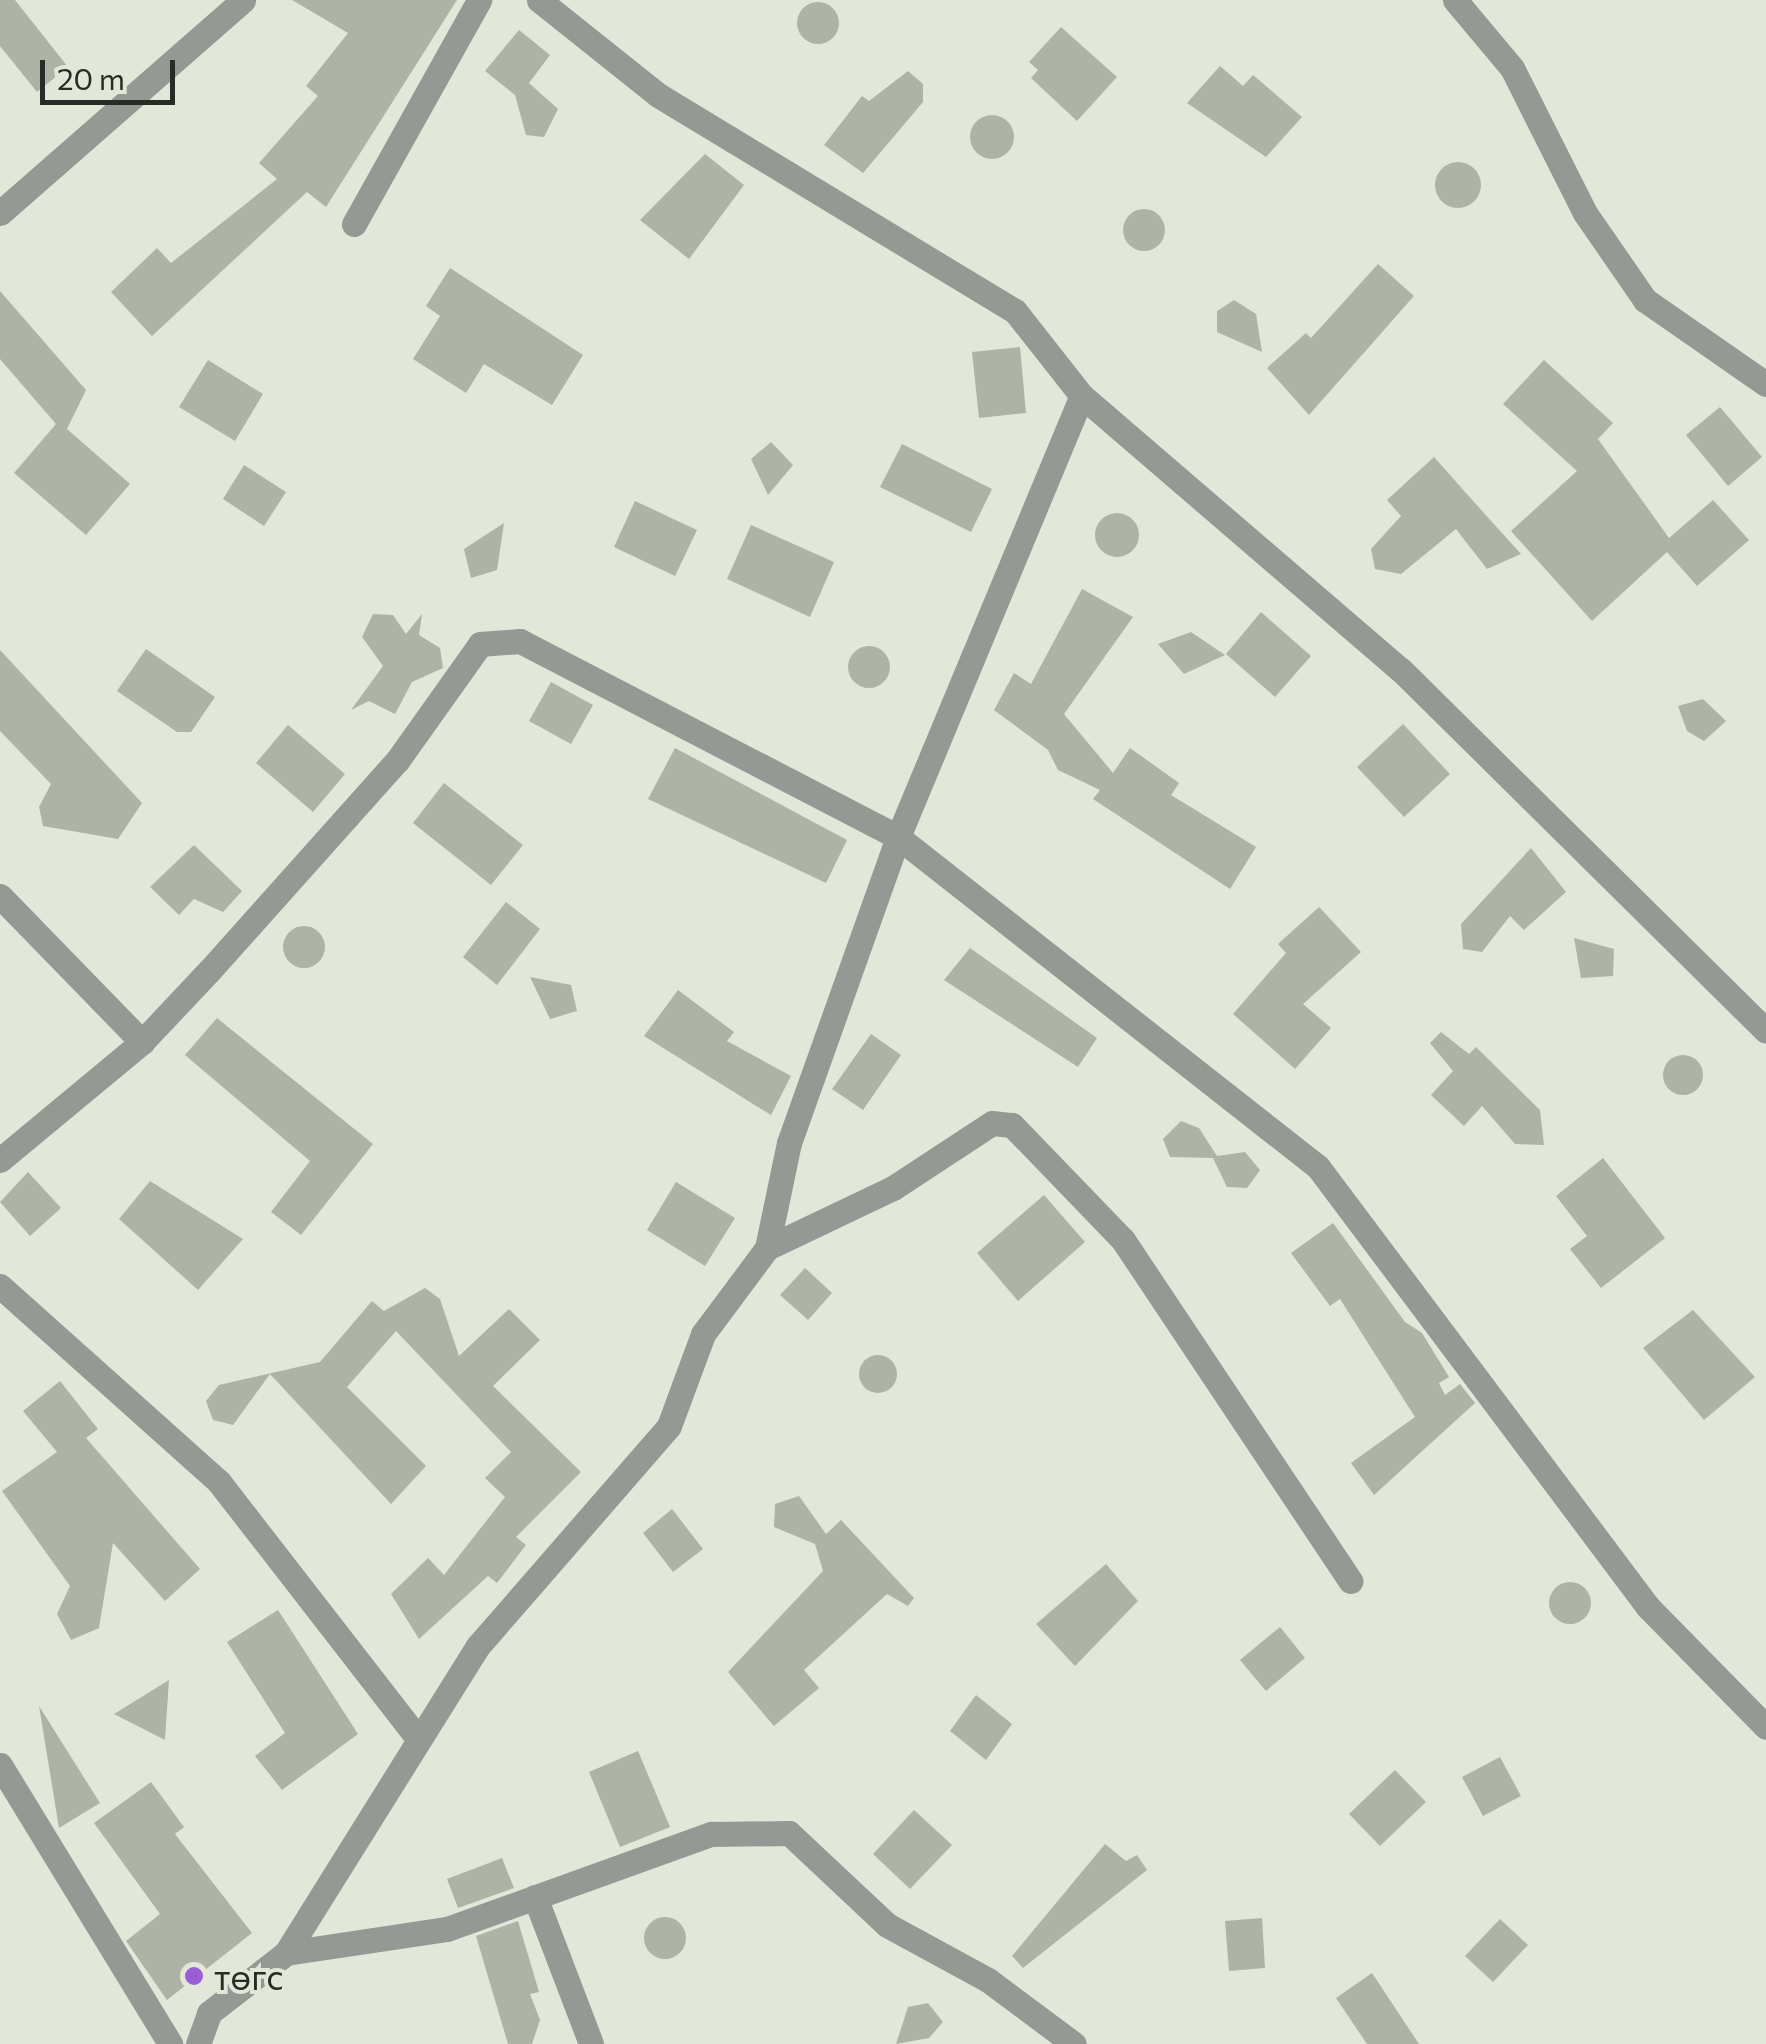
<!DOCTYPE html>
<meta charset="utf-8">
<style>
body{margin:0}
#map{position:relative;width:1766px;height:2044px;overflow:hidden;background:#e2e7da;font-family:Commissioner,sans-serif}
div>[style]{position:absolute}
[style*='--x']{left:calc(var(--x)*1px);top:calc(var(--y)*1px);width:calc(var(--w)*1px);rotate:calc(var(--a)*1deg)}
.building>*{inset:0;background:#aeb3a6}
.round{border-radius:50%}
.minor>*{height:25px;margin:-12.5px;padding:0 12.5px;transform-origin:12.5px;border-radius:12.5px;background:#969993}
.dots>*{width:28px;height:28px;translate:-50% -50%;box-sizing:border-box;border:5px solid #e2e7da;border-radius:50%}
span{translate:-50% -50%;white-space:nowrap;text-align:center;line-height:1.15;-webkit-text-stroke:8px #e2e7da;paint-order:stroke}
.poi-label{font-size:35px;color:#292b26}
.left{translate:0 -50%;text-align:left}
.scale{position:absolute;left:40px;top:60px;width:135px;height:45px;box-sizing:border-box;border:5px solid #292b26;border-top:0;padding-left:12px;font-size:30px;line-height:35px;white-space:nowrap;color:#292b26;-webkit-text-stroke:8px #e2e7da;paint-order:stroke}
</style>
<div id="map">
<div class="building">
<i style="clip-path:polygon(0 0,15px 0,68px 67px,37px 92px,0 46px)"></i>
<i style="clip-path:polygon(292px 0,457px 0,326px 207px,307px 192px,152px 336px,111px 292px,157px 248px,171px 263px,277px 179px,259px 163px,318px 96px,306px 86px,348px 33px)"></i>
<i class="round" style="left:797px;top:2px;width:42px;height:42px"></i>
<i style="clip-path:polygon(1061px 27px,1117px 77px,1077px 121px,1031px 78px,1038px 70px,1029px 62px)"></i>
<i style="clip-path:polygon(519px 30px,550px 55px,529px 83px,558px 109px,544px 137px,526px 135px,515px 95px,485px 71px)"></i>
<i style="clip-path:polygon(1220px 66px,1243px 86px,1253px 75px,1302px 117px,1266px 157px,1187px 103px)"></i>
<i style="clip-path:polygon(908px 71px,923px 84px,923px 102px,863px 173px,824px 145px,862px 96px,869px 101px)"></i>
<i class="round" style="left:970px;top:115px;width:44px;height:44px"></i>
<i style="clip-path:polygon(705px 154px,744px 185px,689px 259px,640px 220px)"></i>
<i class="round" style="left:1435px;top:162px;width:46px;height:46px"></i>
<i class="round" style="left:1123px;top:209px;width:42px;height:42px"></i>
<i style="clip-path:polygon(1378px 264px,1414px 296px,1309px 415px,1267px 368px,1306px 333px,1311px 338px)"></i>
<i style="clip-path:polygon(450px 268px,583px 355px,552px 405px,484px 364px,466px 393px,413px 359px,440px 316px,426px 306px)"></i>
<i style="clip-path:polygon(0 291px,86px 390px,67px 429px,130px 484px,86px 535px,14px 473px,56px 424px,0 359px)"></i>
<i style="clip-path:polygon(1234px 300px,1256px 314px,1262px 352px,1217px 332px,1217px 311px)"></i>
<i style="clip-path:polygon(1020px 347px,1026px 413px,979px 418px,972px 352px)"></i>
<i style="clip-path:polygon(208px 360px,263px 394px,235px 441px,179px 407px)"></i>
<i style="clip-path:polygon(1544px 360px,1613px 423px,1598px 439px,1669px 538px,1713px 500px,1749px 540px,1697px 586px,1667px 552px,1592px 621px,1511px 531px,1577px 471px,1503px 404px)"></i>
<i style="clip-path:polygon(1720px 407px,1762px 457px,1728px 486px,1686px 435px)"></i>
<i style="clip-path:polygon(771px 442px,793px 465px,768px 495px,751px 459px)"></i>
<i style="clip-path:polygon(902px 444px,992px 489px,971px 532px,880px 487px)"></i>
<i style="clip-path:polygon(1434px 457px,1474px 502px,1521px 554px,1487px 569px,1456px 529px,1401px 574px,1375px 569px,1371px 549px,1401px 516px,1387px 500px)"></i>
<i style="clip-path:polygon(244px 465px,286px 492px,264px 526px,223px 499px)"></i>
<i style="clip-path:polygon(635px 501px,697px 530px,675px 576px,614px 547px)"></i>
<i class="round" style="left:1095px;top:513px;width:44px;height:44px"></i>
<i style="clip-path:polygon(504px 523px,497px 570px,471px 578px,464px 549px)"></i>
<i style="clip-path:polygon(751px 525px,834px 562px,810px 617px,727px 579px)"></i>
<i style="clip-path:polygon(1082px 589px,1133px 617px,1064px 714px,1113px 773px,1130px 748px,1179px 783px,1171px 795px,1256px 847px,1230px 889px,1093px 799px,1100px 790px,1058px 770px,1048px 750px,994px 710px,1014px 673px,1031px 684px)"></i>
<i style="clip-path:polygon(1261px 612px,1311px 656px,1275px 697px,1226px 654px)"></i>
<i style="clip-path:polygon(373px 614px,393px 615px,406px 634px,422px 614px,419px 635px,440px 648px,443px 668px,412px 682px,395px 714px,369px 701px,351px 710px,383px 666px,362px 637px)"></i>
<i style="clip-path:polygon(1191px 632px,1225px 655px,1184px 674px,1158px 644px)"></i>
<i class="round" style="left:848px;top:646px;width:42px;height:42px"></i>
<i style="clip-path:polygon(146px 649px,215px 697px,191px 732px,177px 732px,117px 691px)"></i>
<i style="clip-path:polygon(0 650px,142px 803px,118px 839px,43px 826px,39px 807px,51px 784px,0 731px)"></i>
<i style="clip-path:polygon(551px 682px,593px 705px,571px 744px,529px 721px)"></i>
<i style="clip-path:polygon(1703px 699px,1726px 721px,1704px 741px,1687px 731px,1678px 706px)"></i>
<i style="clip-path:polygon(1403px 724px,1450px 774px,1404px 817px,1357px 767px)"></i>
<i style="clip-path:polygon(288px 725px,345px 774px,313px 812px,256px 763px)"></i>
<i style="clip-path:polygon(675px 748px,847px 840px,826px 883px,648px 799px)"></i>
<i style="clip-path:polygon(444px 783px,523px 845px,491px 885px,413px 823px)"></i>
<i style="clip-path:polygon(194px 845px,242px 891px,223px 912px,194px 899px,179px 915px,150px 887px)"></i>
<i style="clip-path:polygon(1531px 848px,1566px 892px,1524px 930px,1510px 916px,1482px 952px,1463px 949px,1461px 924px)"></i>
<i style="clip-path:polygon(506px 902px,540px 929px,497px 985px,463px 957px)"></i>
<i style="clip-path:polygon(1319px 907px,1361px 952px,1303px 1004px,1331px 1028px,1295px 1069px,1233px 1014px,1286px 953px,1278px 944px)"></i>
<i class="round" style="left:283px;top:926px;width:42px;height:42px"></i>
<i style="clip-path:polygon(1574px 938px,1614px 949px,1613px 976px,1581px 978px)"></i>
<i style="clip-path:polygon(970px 948px,1097px 1038px,1078px 1067px,944px 980px)"></i>
<i style="clip-path:polygon(530px 977px,571px 985px,577px 1011px,550px 1019px)"></i>
<i style="clip-path:polygon(678px 990px,734px 1032px,727px 1041px,791px 1076px,771px 1115px,644px 1036px)"></i>
<i style="clip-path:polygon(217px 1018px,373px 1144px,301px 1235px,271px 1212px,310px 1161px,185px 1055px)"></i>
<i style="clip-path:polygon(1441px 1032px,1469px 1054px,1476px 1047px,1540px 1110px,1544px 1145px,1515px 1144px,1482px 1106px,1464px 1126px,1431px 1095px,1453px 1071px,1430px 1043px)"></i>
<i style="clip-path:polygon(871px 1034px,901px 1055px,863px 1110px,832px 1089px)"></i>
<i class="round" style="left:1663px;top:1055px;width:40px;height:40px"></i>
<i style="clip-path:polygon(1181px 1121px,1199px 1128px,1217px 1156px,1245px 1152px,1260px 1170px,1247px 1188px,1227px 1187px,1213px 1158px,1170px 1157px,1163px 1139px)"></i>
<i style="clip-path:polygon(1603px 1158px,1665px 1238px,1601px 1288px,1570px 1249px,1587px 1236px,1556px 1196px)"></i>
<i style="clip-path:polygon(28px 1172px,61px 1208px,30px 1236px,0 1202px)"></i>
<i style="clip-path:polygon(150px 1181px,243px 1239px,198px 1290px,119px 1219px)"></i>
<i style="clip-path:polygon(676px 1182px,735px 1218px,705px 1266px,647px 1230px)"></i>
<i style="clip-path:polygon(1044px 1195px,1085px 1242px,1018px 1301px,977px 1253px)"></i>
<i style="clip-path:polygon(1333px 1223px,1405px 1322px,1422px 1333px,1449px 1377px,1439px 1383px,1445px 1395px,1460px 1384px,1475px 1403px,1374px 1495px,1351px 1463px,1415px 1417px,1340px 1299px,1330px 1306px,1291px 1253px)"></i>
<i style="clip-path:polygon(805px 1268px,832px 1293px,808px 1320px,780px 1295px)"></i>
<i style="clip-path:polygon(425px 1288px,440px 1299px,459px 1356px,509px 1309px,540px 1340px,493px 1386px,581px 1472px,516px 1537px,526px 1545px,497px 1583px,488px 1576px,419px 1639px,391px 1594px,428px 1558px,444px 1575px,505px 1497px,485px 1478px,511px 1452px,396px 1331px,347px 1387px,426px 1466px,391px 1504px,270px 1374px,233px 1425px,213px 1420px,206px 1401px,219px 1385px,320px 1362px,372px 1301px,384px 1311px)"></i>
<i style="clip-path:polygon(1693px 1310px,1755px 1377px,1704px 1420px,1643px 1348px)"></i>
<i class="round" style="left:859px;top:1355px;width:38px;height:38px"></i>
<i style="clip-path:polygon(60px 1381px,98px 1429px,86px 1438px,200px 1569px,165px 1601px,113px 1543px,99px 1628px,71px 1640px,57px 1614px,70px 1586px,2px 1491px,57px 1452px,23px 1411px)"></i>
<i style="clip-path:polygon(799px 1496px,826px 1534px,841px 1520px,914px 1598px,908px 1606px,887px 1594px,804px 1670px,819px 1688px,774px 1726px,728px 1672px,823px 1571px,815px 1544px,774px 1527px,775px 1504px)"></i>
<i style="clip-path:polygon(672px 1509px,703px 1549px,673px 1572px,643px 1533px)"></i>
<i style="clip-path:polygon(1106px 1564px,1138px 1601px,1075px 1666px,1036px 1624px)"></i>
<i class="round" style="left:1549px;top:1582px;width:42px;height:42px"></i>
<i style="clip-path:polygon(278px 1610px,358px 1734px,282px 1790px,255px 1756px,285px 1733px,227px 1642px)"></i>
<i style="clip-path:polygon(1280px 1627px,1305px 1658px,1266px 1691px,1240px 1660px)"></i>
<i style="clip-path:polygon(169px 1680px,165px 1740px,114px 1714px)"></i>
<i style="clip-path:polygon(976px 1695px,1012px 1724px,986px 1760px,950px 1731px)"></i>
<i style="clip-path:polygon(39px 1706px,100px 1803px,59px 1828px)"></i>
<i style="clip-path:polygon(638px 1751px,670px 1827px,620px 1847px,589px 1772px)"></i>
<i style="clip-path:polygon(1500px 1757px,1521px 1796px,1483px 1816px,1462px 1777px)"></i>
<i style="clip-path:polygon(1395px 1770px,1426px 1802px,1380px 1846px,1349px 1814px)"></i>
<i style="clip-path:polygon(151px 1782px,184px 1827px,175px 1834px,252px 1933px,167px 2000px,126px 1941px,160px 1914px,94px 1823px)"></i>
<i style="clip-path:polygon(914px 1810px,952px 1845px,910px 1889px,873px 1854px)"></i>
<i style="clip-path:polygon(1105px 1844px,1126px 1861px,1137px 1855px,1147px 1870px,1023px 1968px,1012px 1956px)"></i>
<i style="clip-path:polygon(502px 1858px,514px 1888px,458px 1908px,447px 1879px)"></i>
<i class="round" style="left:644px;top:1917px;width:42px;height:42px"></i>
<i style="clip-path:polygon(1262px 1918px,1265px 1968px,1229px 1971px,1225px 1921px)"></i>
<i style="clip-path:polygon(1500px 1919px,1528px 1945px,1493px 1982px,1465px 1956px)"></i>
<i style="clip-path:polygon(518px 1921px,539px 1992px,530px 1994px,540px 2020px,532px 2044px,508px 2044px,476px 1936px)"></i>
<i style="clip-path:polygon(1372px 1973px,1419px 2044px,1367px 2044px,1336px 1998px)"></i>
<i style="clip-path:polygon(928px 2003px,943px 2022px,929px 2038px,896px 2044px,908px 2007px)"></i>
</div>
<div class="minor">
<i style="--x:539;--y:0;--w:152;--a:38.6"></i>
<i style="--x:658;--y:95;--w:417;--a:31.2"></i>
<i style="--x:1015;--y:311;--w:108;--a:51.8"></i>
<i style="--x:1082;--y:396;--w:421;--a:40.7"></i>
<i style="--x:1401;--y:670;--w:513;--a:44.68"></i>
<i style="--x:1455;--y:0;--w:89;--a:50"></i>
<i style="--x:1512;--y:68;--w:162;--a:63.3"></i>
<i style="--x:1585;--y:213;--w:106;--a:55.4"></i>
<i style="--x:1645;--y:300;--w:147;--a:34.8"></i>
<i style="--x:0;--y:213;--w:323;--a:-41.2"></i>
<i style="--x:354;--y:224;--w:257;--a:-60.8"></i>
<i style="--x:0;--y:896;--w:204;--a:45.8"></i>
<i style="--x:0;--y:1160;--w:185;--a:-39.7"></i>
<i style="--x:142;--y:1042;--w:98;--a:-46.7"></i>
<i style="--x:209;--y:971;--w:282;--a:-48.2"></i>
<i style="--x:397;--y:761;--w:143;--a:-54.6"></i>
<i style="--x:480;--y:644;--w:40;--a:-4.3"></i>
<i style="--x:520;--y:641;--w:426;--a:27.4"></i>
<i style="--x:898;--y:837;--w:534;--a:38.16"></i>
<i style="--x:1318;--y:1167;--w:550;--a:53.13"></i>
<i style="--x:1648;--y:1607;--w:168;--a:45.5"></i>
<i style="--x:767;--y:1248;--w:140;--a:-25.5"></i>
<i style="--x:893;--y:1188;--w:118;--a:-33.3"></i>
<i style="--x:992;--y:1123;--w:20;--a:6"></i>
<i style="--x:1012;--y:1125;--w:160;--a:46"></i>
<i style="--x:1123;--y:1240;--w:410;--a:56.3"></i>
<i style="--x:0;--y:1286;--w:294;--a:41.8"></i>
<i style="--x:219;--y:1482;--w:320;--a:52.2"></i>
<i style="--x:0;--y:1765;--w:327;--a:58.6"></i>
<i style="--x:535;--y:1897;--w:157;--a:69.1"></i>
<i style="--x:286;--y:1953;--w:163;--a:-8.5"></i>
<i style="--x:447;--y:1929;--w:281;--a:-19.8"></i>
<i style="--x:711;--y:1834;--w:78;--a:-0.7"></i>
<i style="--x:789;--y:1833;--w:134;--a:43.2"></i>
<i style="--x:887;--y:1925;--w:115;--a:28.6"></i>
<i style="--x:988;--y:1980;--w:107;--a:36.7"></i>
<i style="--x:198;--y:2044;--w:33;--a:-70"></i>
<i style="--x:209;--y:2013;--w:98;--a:-37.9"></i>
<i style="--x:286;--y:1953;--w:362;--a:-58"></i>
<i style="--x:478;--y:1646;--w:291;--a:-49"></i>
<i style="--x:669;--y:1426;--w:98;--a:-69.7"></i>
<i style="--x:703;--y:1334;--w:107;--a:-53.3"></i>
<i style="--x:767;--y:1248;--w:107;--a:-78.2"></i>
<i style="--x:789;--y:1143;--w:325;--a:-70.4"></i>
<i style="--x:898;--y:837;--w:478;--a:-67.4"></i>
</div>
<div class="dots">
<i style="left:194px;top:1976px;background:#9a5dd4"></i>
</div>
<div class="poi-label">
<span class="left" style="left:214px;top:1976px">төгс</span>
</div>
<div class="scale">20 m</div>
</div>
